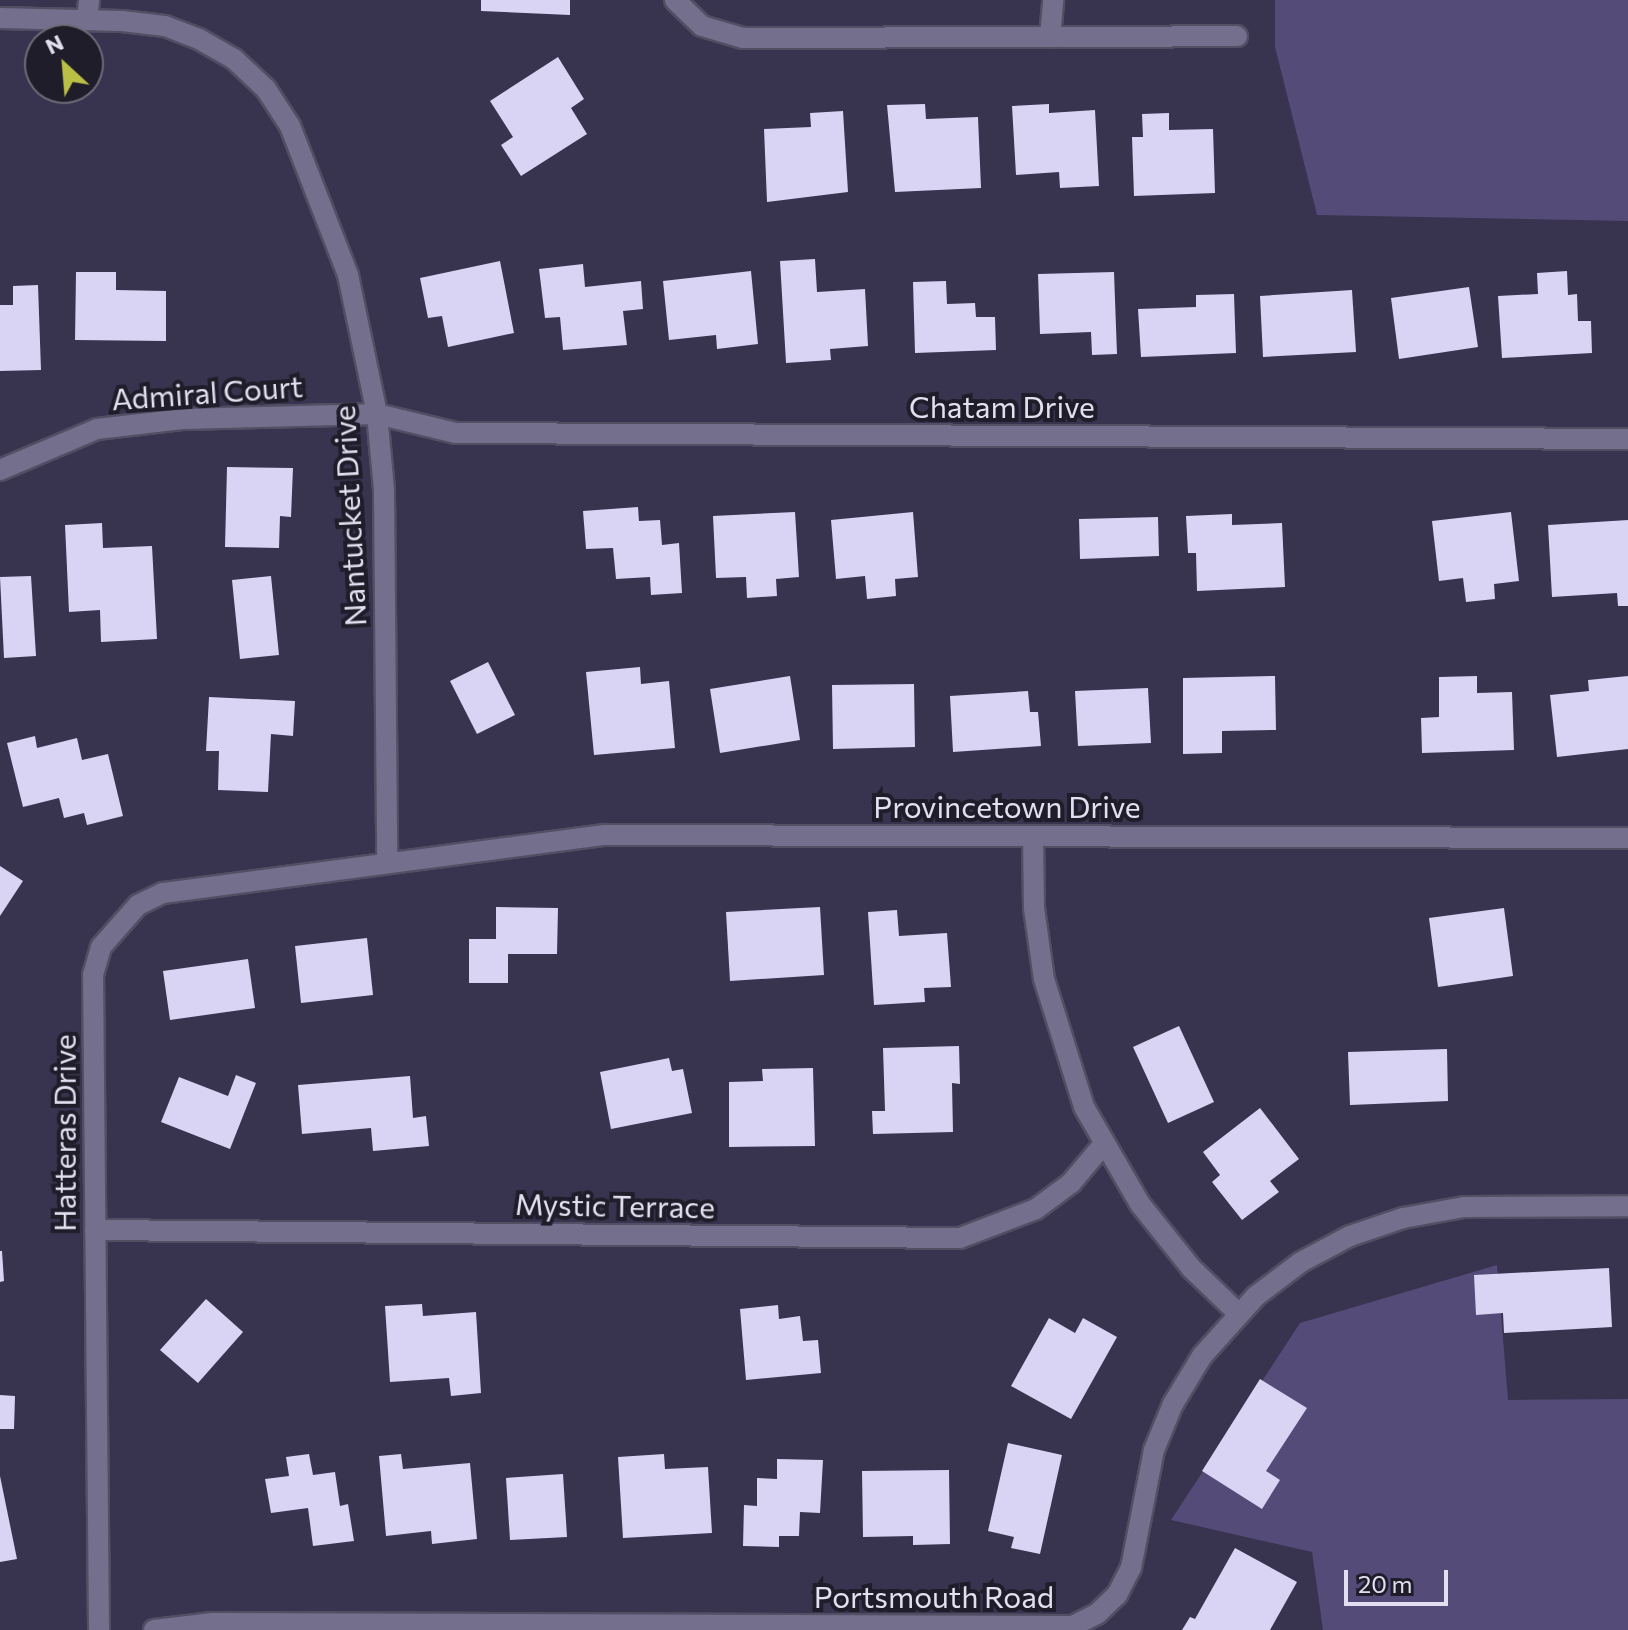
<!DOCTYPE html>
<style>
body{margin:0}
#map{position:relative;width:1628px;height:1630px;overflow:hidden;background:#38334e;font-family:Commissioner,sans-serif}
div>[style]{position:absolute}
[style*='--x']{left:calc(var(--x)*1px);top:calc(var(--y)*1px);width:calc(var(--w)*1px);rotate:calc(var(--a)*1deg)}
.green>*{inset:0;background:#544b78}
.building>*{inset:0;background:#d9d4f4}
.roads{filter:drop-shadow(2px 0 #524e64) drop-shadow(-2px 0 #524e64) drop-shadow(0 2px #524e64) drop-shadow(0 -2px #524e64)}
.minor>*{height:20px;margin:-10px;padding:0 10px;transform-origin:10px;border-radius:10px;background:#746f8d}
span{translate:-50% -50%;white-space:nowrap;text-align:center;line-height:1.15;-webkit-text-stroke:8px #1f1d29;paint-order:stroke}
.street-label{font-size:30px;color:#e1dff0}
.north{position:absolute;left:24px;top:24px;width:80px;height:80px;box-sizing:border-box;background:#1f1d29;border:2px solid #6d6b79;border-radius:50%;rotate:334deg;font-size:22px;font-weight:700;line-height:32px;text-align:center;color:#e1dff0}
.north::after{content:'';display:block;margin:auto;width:28px;height:36px;background:#bac046;clip-path:polygon(50% 0,100% 100%,50% 72%,0 100%)}
.scale{position:absolute;left:1344px;top:1570px;width:104px;height:36px;box-sizing:border-box;border:4px solid #e1dff0;border-top:0;padding-left:10px;font-size:24px;line-height:28px;white-space:nowrap;color:#e1dff0;-webkit-text-stroke:6px #1f1d29;paint-order:stroke}
</style>
<div id="map">
<div class="green">
<i style="clip-path:polygon(1275px 0,1628px 0,1628px 221px,1317px 215px,1275px 47px)"></i>
<i style="clip-path:polygon(1497px 1265px,1508px 1400px,1628px 1399px,1628px 1630px,1323px 1630px,1312px 1552px,1171px 1520px,1300px 1323px)"></i>
</div>
<div class="building">
<i style="clip-path:polygon(481px 0,570px 0,570px 15px,481px 11px)"></i>
<i style="clip-path:polygon(558px 57px,584px 99px,571px 108px,587px 134px,521px 176px,501px 145px,513px 137px,490px 101px)"></i>
<i style="clip-path:polygon(925px 104px,926px 119px,978px 117px,981px 188px,895px 192px,887px 105px)"></i>
<i style="clip-path:polygon(1049px 104px,1049px 113px,1095px 110px,1099px 186px,1060px 188px,1059px 172px,1016px 175px,1012px 106px)"></i>
<i style="clip-path:polygon(843px 111px,848px 192px,767px 202px,764px 129px,811px 127px,810px 113px)"></i>
<i style="clip-path:polygon(1169px 113px,1169px 130px,1213px 129px,1215px 193px,1134px 196px,1132px 137px,1143px 137px,1142px 114px)"></i>
<i style="clip-path:polygon(815px 259px,817px 292px,865px 289px,868px 346px,830px 349px,831px 360px,786px 363px,780px 261px)"></i>
<i style="clip-path:polygon(500px 261px,514px 333px,448px 347px,442px 316px,428px 318px,420px 278px)"></i>
<i style="clip-path:polygon(583px 264px,585px 287px,641px 281px,643px 309px,623px 311px,627px 345px,563px 350px,560px 317px,545px 318px,539px 269px)"></i>
<i style="clip-path:polygon(751px 271px,758px 344px,717px 349px,716px 335px,669px 340px,663px 281px)"></i>
<i style="clip-path:polygon(1567px 271px,1568px 295px,1577px 294px,1578px 321px,1591px 321px,1592px 353px,1502px 358px,1498px 296px,1538px 294px,1537px 273px)"></i>
<i style="clip-path:polygon(76px 272px,116px 272px,116px 290px,166px 291px,166px 341px,75px 340px)"></i>
<i style="clip-path:polygon(1114px 272px,1117px 354px,1092px 355px,1091px 332px,1040px 334px,1038px 274px)"></i>
<i style="clip-path:polygon(946px 281px,947px 304px,975px 303px,976px 317px,995px 317px,996px 350px,915px 353px,913px 282px)"></i>
<i style="clip-path:polygon(38px 285px,41px 370px,0 371px,0 305px,13px 305px,13px 286px)"></i>
<i style="clip-path:polygon(1469px 287px,1478px 347px,1399px 359px,1391px 298px)"></i>
<i style="clip-path:polygon(1352px 290px,1356px 352px,1263px 357px,1260px 296px)"></i>
<i style="clip-path:polygon(1234px 294px,1236px 353px,1141px 357px,1138px 309px,1196px 307px,1196px 295px)"></i>
<i style="clip-path:polygon(227px 467px,293px 468px,291px 517px,280px 516px,279px 548px,225px 547px)"></i>
<i style="clip-path:polygon(638px 507px,639px 521px,660px 520px,662px 545px,679px 543px,682px 593px,651px 595px,650px 577px,616px 579px,613px 548px,586px 549px,583px 511px)"></i>
<i style="clip-path:polygon(795px 512px,799px 577px,776px 579px,777px 596px,747px 598px,746px 577px,716px 578px,713px 516px)"></i>
<i style="clip-path:polygon(913px 512px,918px 577px,895px 579px,896px 596px,867px 599px,865px 576px,836px 579px,831px 520px)"></i>
<i style="clip-path:polygon(1511px 512px,1519px 581px,1494px 584px,1495px 599px,1466px 602px,1463px 578px,1439px 581px,1432px 521px)"></i>
<i style="clip-path:polygon(1232px 514px,1232px 525px,1282px 523px,1285px 587px,1197px 591px,1196px 553px,1188px 553px,1186px 516px)"></i>
<i style="clip-path:polygon(1158px 517px,1159px 556px,1080px 559px,1079px 519px)"></i>
<i style="clip-path:polygon(1628px 520px,1628px 606px,1618px 606px,1617px 593px,1552px 597px,1548px 525px)"></i>
<i style="clip-path:polygon(102px 523px,103px 548px,152px 546px,157px 639px,101px 642px,100px 610px,69px 612px,65px 525px)"></i>
<i style="clip-path:polygon(31px 576px,36px 656px,4px 658px,0 577px)"></i>
<i style="clip-path:polygon(271px 576px,279px 655px,240px 659px,232px 580px)"></i>
<i style="clip-path:polygon(488px 662px,515px 715px,477px 734px,450px 681px)"></i>
<i style="clip-path:polygon(640px 667px,641px 684px,669px 681px,675px 748px,594px 755px,586px 672px)"></i>
<i style="clip-path:polygon(790px 676px,800px 740px,720px 753px,710px 689px)"></i>
<i style="clip-path:polygon(1275px 676px,1276px 730px,1222px 731px,1222px 753px,1183px 754px,1183px 678px)"></i>
<i style="clip-path:polygon(1477px 676px,1477px 693px,1512px 692px,1514px 750px,1422px 753px,1421px 718px,1439px 717px,1439px 677px)"></i>
<i style="clip-path:polygon(1628px 676px,1628px 749px,1557px 757px,1550px 695px,1589px 691px,1588px 680px)"></i>
<i style="clip-path:polygon(914px 684px,915px 747px,833px 749px,832px 685px)"></i>
<i style="clip-path:polygon(1148px 688px,1151px 743px,1078px 746px,1075px 691px)"></i>
<i style="clip-path:polygon(1028px 691px,1030px 712px,1038px 712px,1041px 746px,953px 752px,950px 696px)"></i>
<i style="clip-path:polygon(209px 697px,295px 701px,293px 736px,271px 734px,268px 792px,218px 790px,219px 751px,206px 751px)"></i>
<i style="clip-path:polygon(35px 736px,37px 748px,77px 738px,82px 760px,108px 754px,123px 816px,87px 825px,84px 813px,64px 818px,59px 798px,23px 807px,7px 743px)"></i>
<i style="clip-path:polygon(0 866px,23px 881px,0 916px)"></i>
<i style="clip-path:polygon(496px 907px,558px 908px,557px 954px,508px 954px,508px 983px,469px 983px,469px 939px,496px 939px)"></i>
<i style="clip-path:polygon(820px 907px,824px 975px,730px 981px,726px 912px)"></i>
<i style="clip-path:polygon(1504px 908px,1513px 976px,1438px 987px,1429px 918px)"></i>
<i style="clip-path:polygon(897px 910px,899px 936px,947px 933px,951px 987px,924px 988px,925px 1002px,874px 1005px,868px 912px)"></i>
<i style="clip-path:polygon(367px 938px,373px 995px,301px 1003px,295px 946px)"></i>
<i style="clip-path:polygon(248px 959px,255px 1008px,170px 1020px,163px 971px)"></i>
<i style="clip-path:polygon(1179px 1026px,1214px 1102px,1168px 1123px,1133px 1047px)"></i>
<i style="clip-path:polygon(959px 1046px,960px 1084px,952px 1083px,953px 1132px,873px 1134px,872px 1111px,885px 1111px,883px 1048px)"></i>
<i style="clip-path:polygon(1447px 1049px,1448px 1101px,1350px 1105px,1348px 1052px)"></i>
<i style="clip-path:polygon(669px 1058px,672px 1071px,683px 1069px,692px 1113px,611px 1129px,600px 1072px)"></i>
<i style="clip-path:polygon(813px 1068px,815px 1146px,729px 1147px,729px 1082px,763px 1081px,762px 1069px)"></i>
<i style="clip-path:polygon(236px 1075px,256px 1083px,230px 1149px,161px 1122px,179px 1077px,228px 1096px)"></i>
<i style="clip-path:polygon(410px 1076px,413px 1118px,426px 1116px,429px 1146px,373px 1151px,371px 1128px,302px 1134px,298px 1085px)"></i>
<i style="clip-path:polygon(1260px 1108px,1299px 1159px,1270px 1181px,1279px 1192px,1242px 1220px,1212px 1182px,1220px 1175px,1203px 1152px)"></i>
<i style="clip-path:polygon(0 1251px,2px 1251px,4px 1281px,0 1282px)"></i>
<i style="clip-path:polygon(1609px 1268px,1612px 1327px,1504px 1333px,1503px 1313px,1476px 1315px,1474px 1275px)"></i>
<i style="clip-path:polygon(206px 1299px,243px 1332px,198px 1383px,160px 1350px)"></i>
<i style="clip-path:polygon(422px 1304px,423px 1316px,476px 1312px,481px 1393px,451px 1396px,449px 1378px,390px 1382px,385px 1306px)"></i>
<i style="clip-path:polygon(778px 1305px,779px 1319px,800px 1316px,803px 1341px,818px 1340px,821px 1373px,746px 1380px,740px 1309px)"></i>
<i style="clip-path:polygon(1049px 1318px,1075px 1333px,1083px 1318px,1117px 1337px,1071px 1419px,1011px 1386px)"></i>
<i style="clip-path:polygon(1260px 1379px,1307px 1408px,1266px 1471px,1280px 1480px,1262px 1509px,1202px 1471px)"></i>
<i style="clip-path:polygon(0 1395px,15px 1396px,14px 1429px,0 1429px)"></i>
<i style="clip-path:polygon(1008px 1443px,1062px 1455px,1040px 1554px,1011px 1548px,1014px 1537px,988px 1531px)"></i>
<i style="clip-path:polygon(309px 1454px,313px 1475px,335px 1472px,340px 1506px,348px 1504px,354px 1541px,313px 1546px,308px 1508px,271px 1513px,265px 1479px,289px 1476px,286px 1457px)"></i>
<i style="clip-path:polygon(401px 1454px,403px 1469px,470px 1463px,477px 1539px,432px 1544px,431px 1531px,386px 1536px,379px 1456px)"></i>
<i style="clip-path:polygon(664px 1454px,665px 1469px,708px 1467px,712px 1533px,623px 1538px,618px 1457px)"></i>
<i style="clip-path:polygon(777px 1459px,823px 1460px,820px 1513px,800px 1512px,799px 1536px,779px 1536px,779px 1547px,743px 1546px,744px 1505px,757px 1506px,757px 1478px,777px 1479px)"></i>
<i style="clip-path:polygon(949px 1470px,950px 1544px,913px 1545px,913px 1536px,863px 1537px,862px 1471px)"></i>
<i style="clip-path:polygon(563px 1474px,567px 1537px,510px 1540px,506px 1478px)"></i>
<i style="clip-path:polygon(0 1476px,17px 1559px,0 1562px)"></i>
<i style="clip-path:polygon(1235px 1548px,1297px 1582px,1270px 1630px,1182px 1630px,1190px 1617px,1195px 1619px)"></i>
</div>
<div class="roads">
<div class="minor">
<i style="--x:675;--y:0;--w:37;--a:44"></i>
<i style="--x:702;--y:26;--w:43;--a:16.3"></i>
<i style="--x:743;--y:38;--w:494;--a:-0.2"></i>
<i style="--x:0;--y:18;--w:122;--a:1.4"></i>
<i style="--x:122;--y:21;--w:43;--a:6.6"></i>
<i style="--x:165;--y:26;--w:36;--a:21"></i>
<i style="--x:199;--y:39;--w:40;--a:29.7"></i>
<i style="--x:234;--y:59;--w:44;--a:43.2"></i>
<i style="--x:266;--y:89;--w:44;--a:57"></i>
<i style="--x:290;--y:126;--w:160;--a:68.7"></i>
<i style="--x:348;--y:275;--w:142;--a:78.2"></i>
<i style="--x:377;--y:414;--w:76;--a:84.7"></i>
<i style="--x:384;--y:490;--w:373;--a:89.5"></i>
<i style="--x:87;--y:20;--w:20;--a:-84"></i>
<i style="--x:1050;--y:37;--w:37;--a:-85"></i>
<i style="--x:0;--y:470;--w:105;--a:-22.9"></i>
<i style="--x:97;--y:429;--w:88;--a:-6.6"></i>
<i style="--x:184;--y:419;--w:193;--a:-1.5"></i>
<i style="--x:377;--y:414;--w:81;--a:13.5"></i>
<i style="--x:456;--y:433;--w:1172;--a:0.29"></i>
<i style="--x:1033;--y:836;--w:72;--a:89.2"></i>
<i style="--x:1034;--y:908;--w:72;--a:82"></i>
<i style="--x:1044;--y:979;--w:134;--a:72.6"></i>
<i style="--x:1084;--y:1107;--w:112;--a:60"></i>
<i style="--x:1140;--y:1204;--w:82;--a:51.4"></i>
<i style="--x:1191;--y:1268;--w:65;--a:43.8"></i>
<i style="--x:95;--y:1230;--w:865;--a:0.53"></i>
<i style="--x:960;--y:1238;--w:81;--a:-20.9"></i>
<i style="--x:1036;--y:1209;--w:44;--a:-36.6"></i>
<i style="--x:1071;--y:1183;--w:50;--a:-49.9"></i>
<i style="--x:99;--y:1630;--w:655;--a:-90.52"></i>
<i style="--x:93;--y:975;--w:29;--a:-74"></i>
<i style="--x:101;--y:947;--w:56;--a:-48.6"></i>
<i style="--x:138;--y:905;--w:28;--a:-26"></i>
<i style="--x:163;--y:893;--w:445;--a:-7.5"></i>
<i style="--x:604;--y:835;--w:1024;--a:0.17"></i>
<i style="--x:154;--y:1630;--w:59;--a:-6.8"></i>
<i style="--x:213;--y:1623;--w:860;--a:0.2"></i>
<i style="--x:1073;--y:1626;--w:27;--a:-27"></i>
<i style="--x:1097;--y:1614;--w:28;--a:-44"></i>
<i style="--x:1117;--y:1595;--w:30;--a:-63"></i>
<i style="--x:1131;--y:1568;--w:120;--a:-79"></i>
<i style="--x:1154;--y:1450;--w:50;--a:-67.6"></i>
<i style="--x:1173;--y:1404;--w:56;--a:-58.9"></i>
<i style="--x:1202;--y:1356;--w:81;--a:-48"></i>
<i style="--x:1256;--y:1296;--w:56;--a:-37.1"></i>
<i style="--x:1301;--y:1262;--w:55;--a:-28"></i>
<i style="--x:1350;--y:1236;--w:56;--a:-18.8"></i>
<i style="--x:1403;--y:1218;--w:62;--a:-10.2"></i>
<i style="--x:1464;--y:1207;--w:164;--a:-0.3"></i>
</div>
</div>
<div class="street-label">
<span style="left:207px;top:392px;rotate:-4deg">Admiral Court</span>
<span style="left:1002px;top:406px">Chatam Drive</span>
<span style="left:349px;top:516px;rotate:-93deg">Nantucket Drive</span>
<span style="left:1007px;top:806px">Provincetown Drive</span>
<span style="left:64px;top:1133px;rotate:-90deg">Hatteras Drive</span>
<span style="left:615px;top:1205px;rotate:1deg">Mystic Terrace</span>
<span style="left:934px;top:1596px">Portsmouth Road</span>
</div>
<div class="north">N</div>
<div class="scale">20 m</div>
</div>
